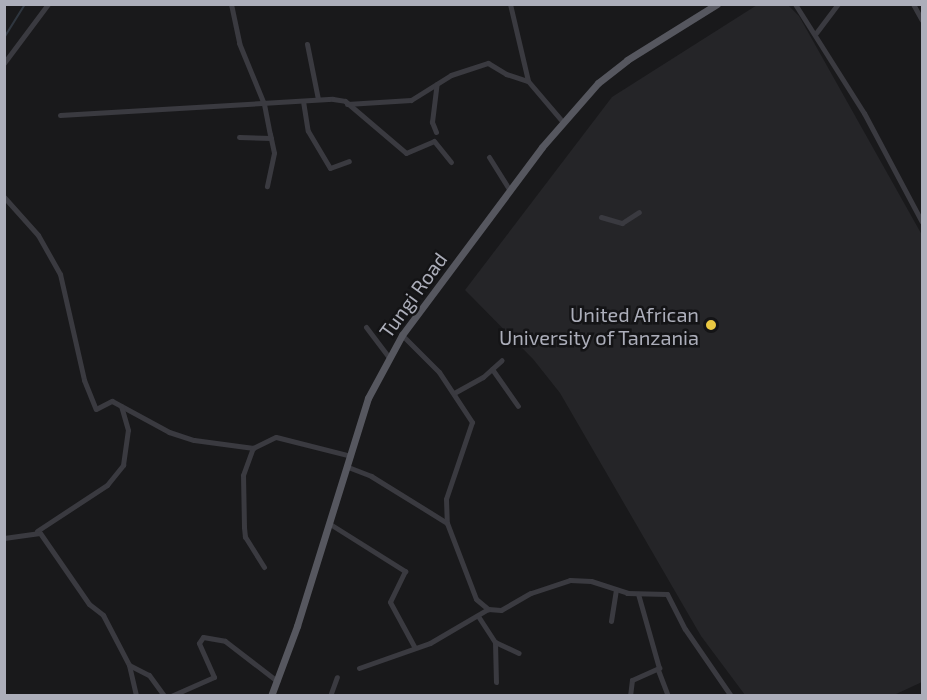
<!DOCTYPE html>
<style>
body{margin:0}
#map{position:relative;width:927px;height:700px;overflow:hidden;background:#19191b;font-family:"Exo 2",sans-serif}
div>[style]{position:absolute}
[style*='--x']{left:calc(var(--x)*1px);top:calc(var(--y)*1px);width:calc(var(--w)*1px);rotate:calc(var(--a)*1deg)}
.built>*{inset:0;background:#252528}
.stream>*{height:1.5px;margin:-0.75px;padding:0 0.75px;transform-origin:0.75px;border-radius:0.75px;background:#2f363f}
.minor>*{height:5px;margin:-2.5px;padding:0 2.5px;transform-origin:2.5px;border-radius:2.5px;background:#3a3a40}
.major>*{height:7px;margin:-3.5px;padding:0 3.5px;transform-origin:3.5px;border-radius:3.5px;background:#56575f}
.dots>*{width:16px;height:16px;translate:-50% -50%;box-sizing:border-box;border:3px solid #141416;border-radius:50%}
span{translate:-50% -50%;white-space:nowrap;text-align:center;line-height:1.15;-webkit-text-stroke:5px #141416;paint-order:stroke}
.street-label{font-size:20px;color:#acaeba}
.poi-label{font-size:20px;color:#acaeba}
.right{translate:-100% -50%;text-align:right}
.frame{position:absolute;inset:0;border:6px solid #acaeba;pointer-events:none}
</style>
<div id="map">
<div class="built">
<i style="clip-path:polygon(757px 5px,788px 5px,799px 16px,922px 235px,922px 682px,894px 695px,745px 695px,701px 636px,560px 393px,533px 359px,465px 290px,612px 97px)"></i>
</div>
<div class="stream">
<i style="--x:4;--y:38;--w:40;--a:-58"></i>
</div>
<div class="minor">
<i style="--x:231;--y:4;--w:40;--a:78"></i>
<i style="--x:239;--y:43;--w:66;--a:67.7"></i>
<i style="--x:264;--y:104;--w:31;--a:79"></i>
<i style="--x:270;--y:134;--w:19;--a:78"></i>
<i style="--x:274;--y:153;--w:34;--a:102"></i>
<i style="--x:510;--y:4;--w:79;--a:76.8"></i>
<i style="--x:528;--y:81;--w:52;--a:49.6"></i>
<i style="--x:795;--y:4;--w:129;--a:57.7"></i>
<i style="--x:864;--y:113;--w:123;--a:62"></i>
<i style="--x:913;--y:4;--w:18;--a:61"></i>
<i style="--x:816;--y:33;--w:36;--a:-53"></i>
<i style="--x:307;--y:44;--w:56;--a:78.7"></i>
<i style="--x:4;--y:63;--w:74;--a:-53.3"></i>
<i style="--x:303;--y:101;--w:30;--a:81"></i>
<i style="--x:308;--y:131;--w:43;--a:59.3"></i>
<i style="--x:330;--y:168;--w:20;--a:-20"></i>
<i style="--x:347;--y:104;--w:64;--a:-3.6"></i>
<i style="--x:411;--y:100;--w:47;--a:-32"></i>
<i style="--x:451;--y:75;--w:39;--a:-18"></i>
<i style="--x:488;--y:63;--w:21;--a:31"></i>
<i style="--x:506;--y:74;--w:23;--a:18"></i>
<i style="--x:60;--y:115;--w:273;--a:-3.4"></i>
<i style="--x:333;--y:99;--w:12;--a:9"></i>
<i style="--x:345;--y:101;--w:80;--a:40.4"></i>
<i style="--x:406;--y:153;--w:30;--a:-23"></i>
<i style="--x:434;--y:141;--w:27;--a:51"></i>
<i style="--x:436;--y:132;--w:11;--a:-112"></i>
<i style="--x:432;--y:122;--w:38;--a:-83"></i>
<i style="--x:239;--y:137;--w:32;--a:2"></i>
<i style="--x:489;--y:157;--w:40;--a:58"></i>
<i style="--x:4;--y:197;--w:51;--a:48.2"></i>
<i style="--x:38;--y:235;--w:45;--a:60.6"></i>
<i style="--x:60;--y:274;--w:109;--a:77.2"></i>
<i style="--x:84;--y:380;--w:31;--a:68"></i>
<i style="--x:96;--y:409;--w:18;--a:-27"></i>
<i style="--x:112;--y:401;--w:65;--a:28.5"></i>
<i style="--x:169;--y:432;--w:26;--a:18"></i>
<i style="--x:194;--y:440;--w:60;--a:7.7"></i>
<i style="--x:601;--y:217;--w:22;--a:16"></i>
<i style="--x:622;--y:223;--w:20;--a:-33"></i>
<i style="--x:366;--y:327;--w:38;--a:53"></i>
<i style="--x:402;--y:335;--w:52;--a:45"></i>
<i style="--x:439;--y:372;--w:60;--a:56.6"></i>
<i style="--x:472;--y:422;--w:81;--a:108.7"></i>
<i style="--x:446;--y:499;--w:24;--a:88"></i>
<i style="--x:492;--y:369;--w:45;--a:54.9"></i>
<i style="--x:454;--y:393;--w:33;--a:-29"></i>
<i style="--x:483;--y:377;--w:25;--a:-42"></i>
<i style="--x:348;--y:467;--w:25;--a:21"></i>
<i style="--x:371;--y:476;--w:89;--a:31.7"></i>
<i style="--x:447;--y:523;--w:81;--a:69.1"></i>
<i style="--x:476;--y:599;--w:16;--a:40"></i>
<i style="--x:488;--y:609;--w:13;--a:4"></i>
<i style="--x:501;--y:610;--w:34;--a:-30"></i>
<i style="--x:531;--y:593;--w:41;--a:-18.4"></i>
<i style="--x:570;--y:580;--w:21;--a:3"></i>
<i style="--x:591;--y:581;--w:38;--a:18"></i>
<i style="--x:627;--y:593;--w:40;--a:1.4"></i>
<i style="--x:667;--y:594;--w:39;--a:63"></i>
<i style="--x:685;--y:629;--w:81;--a:55.5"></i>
<i style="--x:330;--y:524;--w:89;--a:32.1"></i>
<i style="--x:405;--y:571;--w:34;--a:116"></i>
<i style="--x:390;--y:602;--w:52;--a:61.5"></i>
<i style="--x:37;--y:531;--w:84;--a:-33.3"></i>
<i style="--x:107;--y:485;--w:26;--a:-51"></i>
<i style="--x:123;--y:465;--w:35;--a:-82"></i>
<i style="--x:128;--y:430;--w:25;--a:-106"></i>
<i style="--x:4;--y:538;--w:36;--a:-8"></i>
<i style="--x:40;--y:533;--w:86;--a:55.4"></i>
<i style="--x:89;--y:604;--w:18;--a:38"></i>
<i style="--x:103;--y:615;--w:56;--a:62.5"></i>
<i style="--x:129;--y:665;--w:32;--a:77"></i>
<i style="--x:264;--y:567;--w:36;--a:-122"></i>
<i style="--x:245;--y:537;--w:10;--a:-96"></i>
<i style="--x:244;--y:527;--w:52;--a:-91.1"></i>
<i style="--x:243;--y:475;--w:29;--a:-70"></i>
<i style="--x:253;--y:448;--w:25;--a:-26"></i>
<i style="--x:276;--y:437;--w:77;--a:14.2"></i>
<i style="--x:478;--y:616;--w:31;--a:57"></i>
<i style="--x:495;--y:642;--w:40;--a:88.6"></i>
<i style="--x:611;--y:621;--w:31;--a:-81"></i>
<i style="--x:495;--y:642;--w:26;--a:25"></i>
<i style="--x:129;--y:665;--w:22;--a:27"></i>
<i style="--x:149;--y:675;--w:26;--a:54"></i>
<i style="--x:359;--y:668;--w:75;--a:-19.4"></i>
<i style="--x:430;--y:643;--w:67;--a:-30.4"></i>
<i style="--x:658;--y:670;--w:28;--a:69"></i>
<i style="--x:171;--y:696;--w:47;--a:-23.8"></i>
<i style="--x:214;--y:677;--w:37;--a:-114"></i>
<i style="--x:199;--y:643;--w:7;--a:-56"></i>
<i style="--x:203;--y:637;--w:22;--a:10"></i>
<i style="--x:225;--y:641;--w:66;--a:37.6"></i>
<i style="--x:330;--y:696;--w:20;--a:-70"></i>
<i style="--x:630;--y:696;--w:16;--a:-83"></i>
<i style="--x:632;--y:680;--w:30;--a:-24"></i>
<i style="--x:659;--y:668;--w:77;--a:-105.8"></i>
</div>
<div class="major">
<i style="--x:271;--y:696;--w:75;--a:-69.6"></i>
<i style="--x:297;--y:626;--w:239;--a:-72.7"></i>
<i style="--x:368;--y:398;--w:72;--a:-61.6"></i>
<i style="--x:402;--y:335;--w:234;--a:-53.3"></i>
<i style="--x:542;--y:147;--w:85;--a:-48.8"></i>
<i style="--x:598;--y:83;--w:37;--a:-38"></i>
<i style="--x:627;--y:60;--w:106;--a:-31.9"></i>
</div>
<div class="dots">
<i style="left:711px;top:325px;background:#eac842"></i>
</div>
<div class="street-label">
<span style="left:413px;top:295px;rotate:-54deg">Tungi Road</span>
</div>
<div class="poi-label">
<span class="right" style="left:699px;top:326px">United African<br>University of Tanzania</span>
</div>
<div class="frame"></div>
</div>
